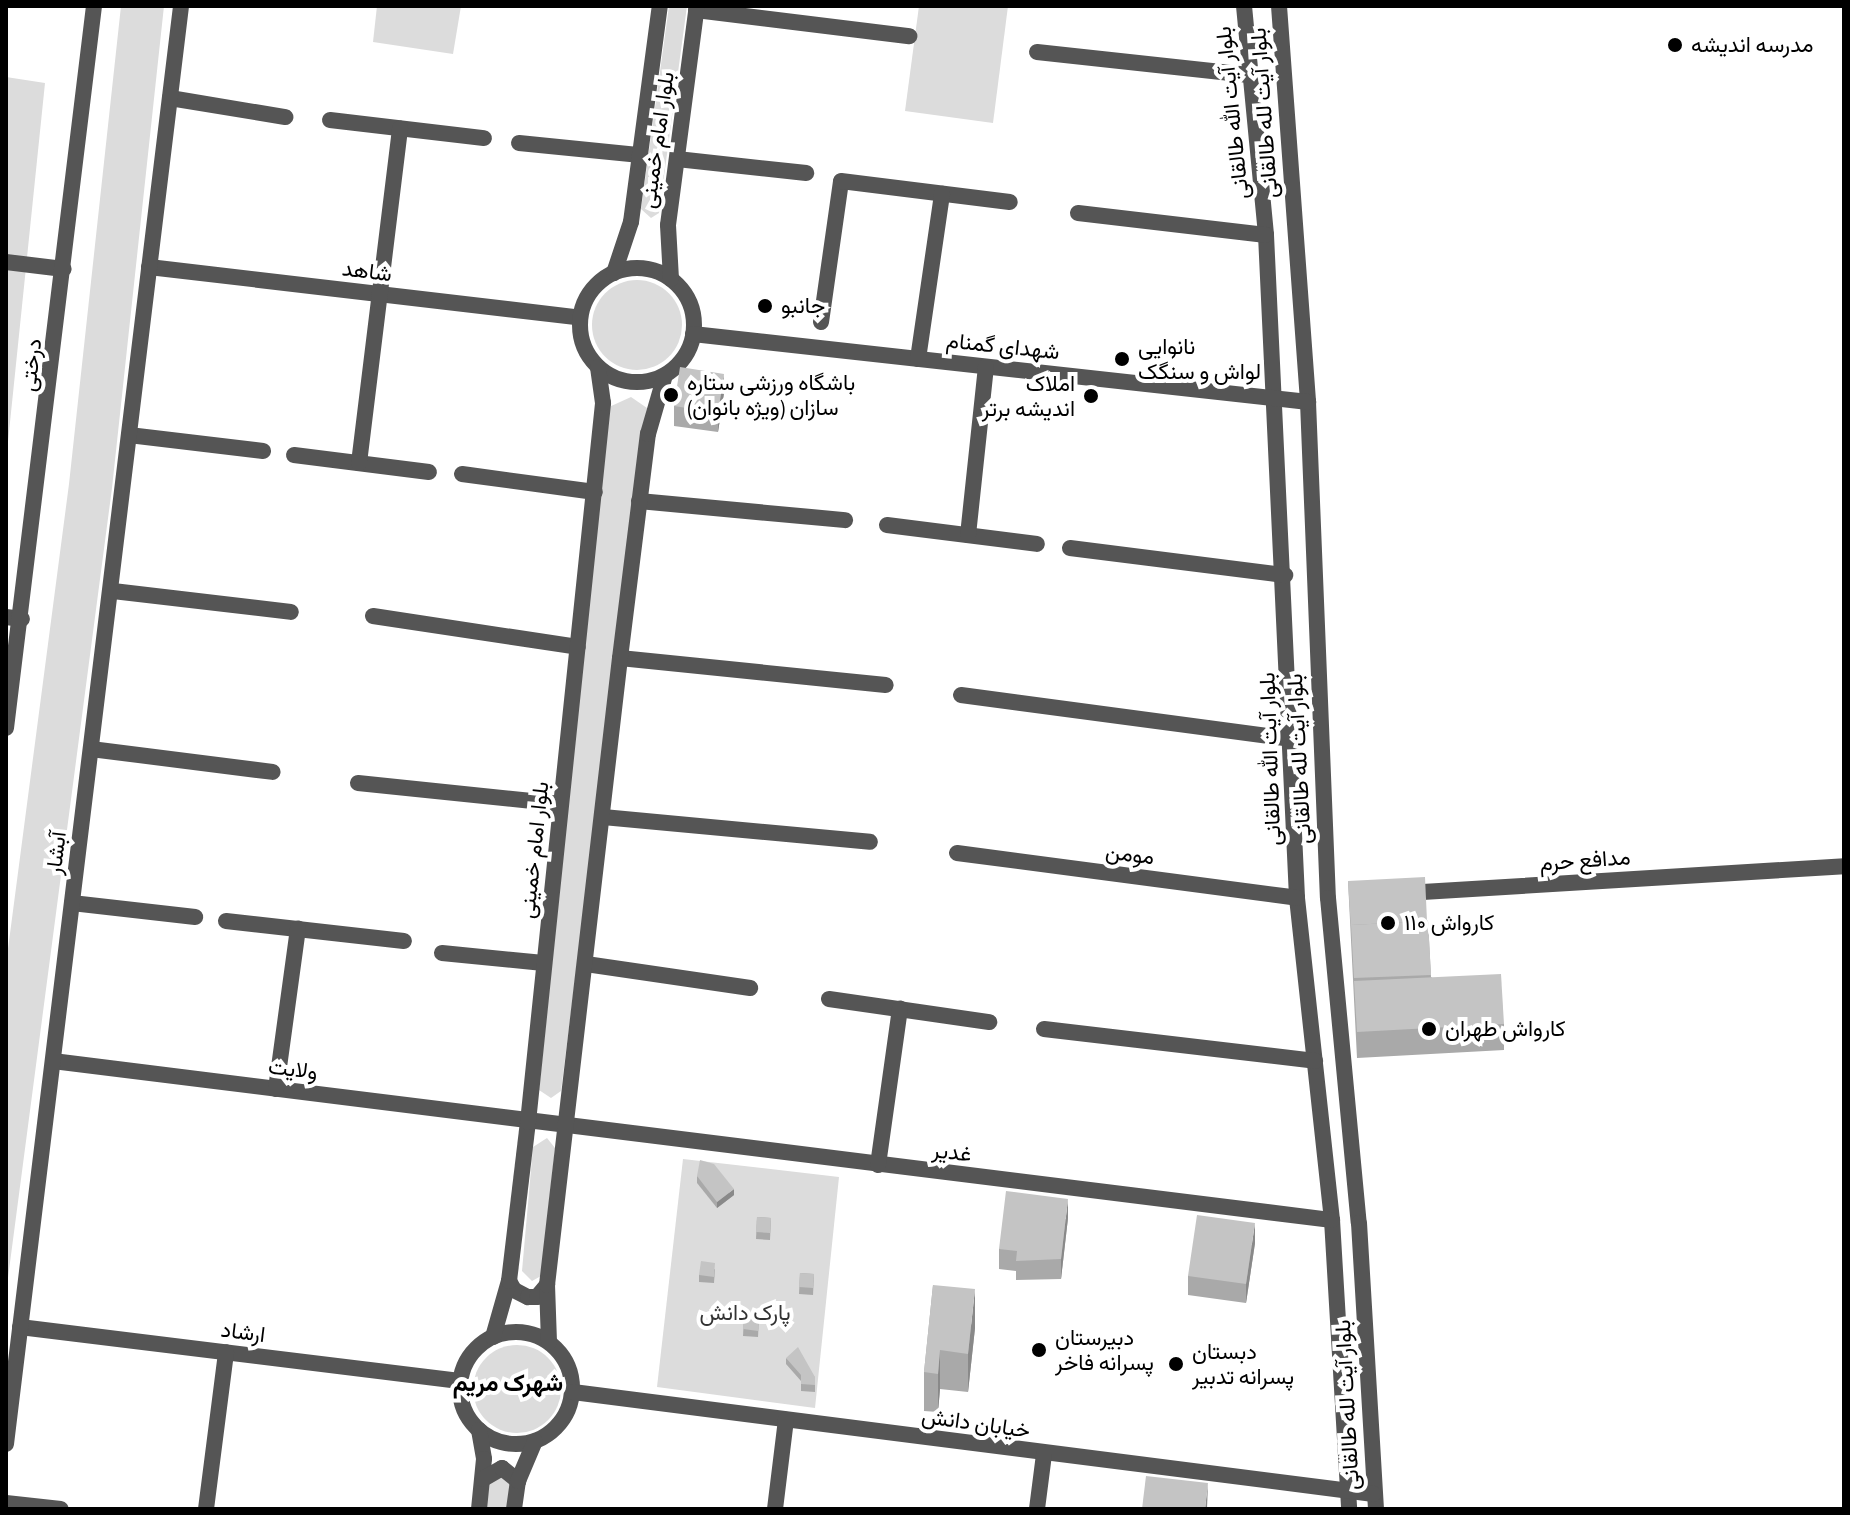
<!DOCTYPE html>
<meta charset="utf-8">
<style>
body{margin:0}
#map{position:relative;width:1850px;height:1515px;overflow:hidden;background:#fff;font-family:"PT Sans Narrow",Vazirmatn,sans-serif}
div>[style]{position:absolute}
[style*='--x']{left:calc(var(--x)*1px);top:calc(var(--y)*1px);width:calc(var(--w)*1px);rotate:calc(var(--a)*1deg)}
.green>*{inset:0;background:#dcdcdc}
.round{border-radius:50%}
.minor>*{height:16px;margin:-8px;padding:0 8px;transform-origin:8px;border-radius:8px;background:#555}
.minor>.ring{margin:-8px;padding:0;box-sizing:content-box;background:none;border:16px solid #555;border-radius:50%}
.wall>*{inset:0;background:#a9a9a9}
.shaded-wall>*{inset:0;background:#898989}
.building>*{inset:0;background:#c4c4c4}
.dots>*{width:22px;height:22px;translate:-50% -50%;box-sizing:border-box;border:4px solid #fff;border-radius:50%}
span{translate:-50% -50%;white-space:nowrap;text-align:center;line-height:1.15;-webkit-text-stroke:8px #fff;paint-order:stroke}
.poi-label{font-size:22px;color:#000}
.left{translate:0 -50%;text-align:left}
.right{translate:-100% -50%;text-align:right}
.street-label{font-size:22px;color:#000}
.park-label{font-size:22px;color:#333}
.neighbourhood-label{font-size:24px;color:#000;font-weight:700}
.frame{position:absolute;inset:0;border:8px solid #000;pointer-events:none}
</style>
<div id="map">
<div class="green">
<i style="clip-path:polygon(121px 6px,164px 6px,112px 488px,6px 1293px,6px 964px,69px 484px)"></i>
<i style="clip-path:polygon(377px 6px,461px 6px,453px 54px,373px 42px)"></i>
<i style="clip-path:polygon(669px 6px,687px 6px,659px 213px,651px 218px,641px 209px)"></i>
<i style="clip-path:polygon(919px 6px,1008px 6px,993px 123px,905px 111px)"></i>
<i style="clip-path:polygon(6px 77px,45px 83px,6px 461px)"></i>
<i class="round" style="left:592px;top:280px;width:90px;height:90px"></i>
<i style="clip-path:polygon(631px 397px,647px 408px,561px 1091px,551px 1098px,539px 1090px,609px 407px)"></i>
<i style="clip-path:polygon(547px 1138px,555px 1148px,541px 1276px,532px 1281px,522px 1271px,533px 1147px)"></i>
<i style="clip-path:polygon(683px 1159px,839px 1177px,815px 1408px,657px 1387px)"></i>
<i class="round" style="left:473px;top:1345px;width:88px;height:88px"></i>
<i style="clip-path:polygon(500px 1476px,510px 1482px,510px 1509px,484px 1509px,487px 1484px)"></i>
</div>
<div class="minor">
<i style="--x:1244;--y:6;--w:230;--a:84.5"></i>
<i style="--x:1266;--y:235;--w:664;--a:87.32"></i>
<i style="--x:1297;--y:898;--w:324;--a:83.8"></i>
<i style="--x:1332;--y:1220;--w:289;--a:86.6"></i>
<i style="--x:1279;--y:6;--w:397;--a:85.8"></i>
<i style="--x:1308;--y:402;--w:496;--a:87.7"></i>
<i style="--x:1328;--y:898;--w:326;--a:84.6"></i>
<i style="--x:1359;--y:1223;--w:287;--a:86.6"></i>
<i style="--x:696;--y:10;--w:215;--a:7"></i>
<i style="--x:1037;--y:52;--w:213;--a:6.2"></i>
<i style="--x:170;--y:98;--w:117;--a:9.4"></i>
<i style="--x:330;--y:120;--w:155;--a:6.7"></i>
<i style="--x:519;--y:143;--w:122;--a:5.7"></i>
<i style="--x:677;--y:159;--w:130;--a:6.2"></i>
<i style="--x:1078;--y:213;--w:189;--a:6.7"></i>
<i style="--x:6;--y:262;--w:58;--a:6.9"></i>
<i style="--x:149;--y:267;--w:434;--a:6.7"></i>
<i class="ring" style="left:580px;top:268px;width:98px;height:98px"></i>
<i style="--x:614;--y:273;--w:54;--a:-71.6"></i>
<i style="--x:631;--y:222;--w:218;--a:-82.4"></i>
<i style="--x:671;--y:279;--w:54;--a:-93.2"></i>
<i style="--x:668;--y:225;--w:221;--a:-82.5"></i>
<i style="--x:821;--y:322;--w:142;--a:-81.9"></i>
<i style="--x:841;--y:181;--w:170;--a:7.1"></i>
<i style="--x:693;--y:334;--w:619;--a:6.31"></i>
<i style="--x:918;--y:359;--w:167;--a:-81.7"></i>
<i style="--x:129;--y:435;--w:135;--a:6.8"></i>
<i style="--x:294;--y:455;--w:136;--a:7.2"></i>
<i style="--x:359;--y:463;--w:337;--a:-83"></i>
<i style="--x:462;--y:474;--w:134;--a:7.7"></i>
<i style="--x:639;--y:501;--w:207;--a:5.3"></i>
<i style="--x:887;--y:525;--w:151;--a:7.2"></i>
<i style="--x:968;--y:535;--w:169;--a:-83.9"></i>
<i style="--x:1070;--y:548;--w:217;--a:7.2"></i>
<i style="--x:113;--y:591;--w:179;--a:6.7"></i>
<i style="--x:373;--y:616;--w:207;--a:8.6"></i>
<i style="--x:6;--y:617;--w:16;--a:7"></i>
<i style="--x:620;--y:658;--w:267;--a:5.8"></i>
<i style="--x:961;--y:695;--w:332;--a:7.6"></i>
<i style="--x:6;--y:728;--w:727;--a:-83.05"></i>
<i style="--x:91;--y:749;--w:183;--a:7.2"></i>
<i style="--x:358;--y:783;--w:204;--a:5.9"></i>
<i style="--x:603;--y:817;--w:268;--a:5.3"></i>
<i style="--x:957;--y:853;--w:343;--a:7.5"></i>
<i style="--x:1406;--y:893;--w:439;--a:-3.5"></i>
<i style="--x:72;--y:903;--w:124;--a:6.5"></i>
<i style="--x:226;--y:921;--w:179;--a:6.4"></i>
<i style="--x:442;--y:953;--w:102;--a:5.6"></i>
<i style="--x:586;--y:964;--w:166;--a:8.3"></i>
<i style="--x:829;--y:999;--w:162;--a:8.2"></i>
<i style="--x:1044;--y:1029;--w:273;--a:6.7"></i>
<i style="--x:53;--y:1061;--w:1289;--a:7.09"></i>
<i style="--x:276;--y:1089;--w:162;--a:-82.2"></i>
<i style="--x:878;--y:1165;--w:158;--a:-82"></i>
<i style="--x:509;--y:1281;--w:10;--a:61"></i>
<i style="--x:514;--y:1290;--w:16;--a:27"></i>
<i style="--x:528;--y:1297;--w:9;--a:0"></i>
<i style="--x:537;--y:1297;--w:16;--a:-50"></i>
<i style="--x:20;--y:1327;--w:443;--a:7"></i>
<i class="ring" style="left:460px;top:1332px;width:96px;height:96px"></i>
<i style="--x:493;--y:1337;--w:58;--a:-74.1"></i>
<i style="--x:509;--y:1281;--w:160;--a:-83.2"></i>
<i style="--x:528;--y:1122;--w:723;--a:-84.04"></i>
<i style="--x:603;--y:403;--w:36;--a:-98"></i>
<i style="--x:549;--y:1342;--w:57;--a:-92"></i>
<i style="--x:547;--y:1285;--w:631;--a:-83.36"></i>
<i style="--x:620;--y:658;--w:226;--a:-82.9"></i>
<i style="--x:648;--y:434;--w:61;--a:-73.9"></i>
<i style="--x:573;--y:1392;--w:807;--a:7.26"></i>
<i style="--x:479;--y:1430;--w:29;--a:80"></i>
<i style="--x:484;--y:1459;--w:50;--a:95.7"></i>
<i style="--x:6;--y:1444;--w:1449;--a:-83.06"></i>
<i style="--x:483;--y:1479;--w:22;--a:-30"></i>
<i style="--x:502;--y:1468;--w:21;--a:39"></i>
<i style="--x:6;--y:1503;--w:55;--a:6.2"></i>
<i style="--x:206;--y:1509;--w:158;--a:-82.7"></i>
<i style="--x:514;--y:1509;--w:28;--a:-82"></i>
<i style="--x:518;--y:1481;--w:43;--a:-67"></i>
<i style="--x:775;--y:1509;--w:90;--a:-83"></i>
<i style="--x:1037;--y:1509;--w:55;--a:-82.7"></i>
</div>
<div class="wall">
<i style="clip-path:polygon(724px 393px,718px 432px,674px 426px,674px 406px)"></i>
<i style="clip-path:polygon(1348px 881px,1428px 921px,1431px 977px,1504px 1024px,1504px 1050px,1357px 1058px)"></i>
<i style="clip-path:polygon(697px 1176px,734px 1195px,717px 1208px,697px 1183px)"></i>
<i style="clip-path:polygon(757px 1217px,771px 1218px,770px 1240px,756px 1239px)"></i>
<i style="clip-path:polygon(1068px 1218px,1061px 1279px,1016px 1280px,1016px 1271px,999px 1269px,999px 1249px)"></i>
<i style="clip-path:polygon(1255px 1243px,1246px 1303px,1188px 1295px,1188px 1276px)"></i>
<i style="clip-path:polygon(715px 1269px,714px 1283px,699px 1282px,699px 1275px)"></i>
<i style="clip-path:polygon(800px 1273px,814px 1274px,813px 1295px,799px 1294px)"></i>
<i style="clip-path:polygon(933px 1285px,975px 1328px,968px 1392px,940px 1389px,938px 1412px,924px 1411px,924px 1372px)"></i>
<i style="clip-path:polygon(744px 1317px,759px 1318px,758px 1337px,743px 1336px)"></i>
<i style="clip-path:polygon(786px 1358px,815px 1377px,815px 1392px,801px 1391px,801px 1381px,786px 1364px)"></i>
</div>
<div class="shaded-wall">
<i style="clip-path:polygon(724px 374px,724px 393px,718px 432px,718px 413px)"></i>
<i style="clip-path:polygon(734px 1189px,734px 1195px,717px 1208px,717px 1202px)"></i>
<i style="clip-path:polygon(1068px 1199px,1068px 1218px,1061px 1279px,1061px 1259px)"></i>
<i style="clip-path:polygon(1255px 1223px,1255px 1243px,1246px 1303px,1246px 1284px)"></i>
<i style="clip-path:polygon(975px 1289px,975px 1328px,968px 1392px,968px 1354px)"></i>
<i style="clip-path:polygon(940px 1350px,940px 1389px,938px 1412px,938px 1374px)"></i>
<i style="clip-path:polygon(1208px 1483px,1207px 1509px,1205px 1509px)"></i>
</div>
<div class="building">
<i style="clip-path:polygon(680px 367px,724px 374px,718px 413px,674px 406px)"></i>
<i style="clip-path:polygon(1425px 877px,1427px 921px,1351px 925px,1351px 929px,1348px 881px)"></i>
<i style="clip-path:polygon(1428px 921px,1431px 975px,1354px 978px,1351px 925px)"></i>
<i style="clip-path:polygon(1501px 974px,1504px 1024px,1357px 1032px,1354px 981px)"></i>
<i style="clip-path:polygon(700px 1160px,714px 1164px,734px 1189px,717px 1202px,697px 1176px)"></i>
<i style="clip-path:polygon(1006px 1191px,1068px 1199px,1061px 1259px,1016px 1261px,1017px 1251px,999px 1249px)"></i>
<i style="clip-path:polygon(1197px 1215px,1255px 1223px,1246px 1284px,1188px 1276px)"></i>
<i style="clip-path:polygon(757px 1217px,771px 1218px,770px 1233px,756px 1232px)"></i>
<i style="clip-path:polygon(701px 1261px,715px 1263px,714px 1277px,699px 1275px)"></i>
<i style="clip-path:polygon(800px 1273px,814px 1274px,813px 1288px,799px 1287px)"></i>
<i style="clip-path:polygon(933px 1285px,975px 1289px,968px 1354px,940px 1350px,938px 1374px,924px 1372px)"></i>
<i style="clip-path:polygon(744px 1317px,759px 1318px,758px 1331px,743px 1329px)"></i>
<i style="clip-path:polygon(798px 1347px,815px 1377px,815px 1385px,801px 1384px,801px 1375px,786px 1358px)"></i>
<i style="clip-path:polygon(1146px 1476px,1208px 1483px,1205px 1509px,1142px 1509px)"></i>
</div>
<div class="dots">
<i style="left:1675px;top:45px;background:#000"></i>
<i style="left:765px;top:306px;background:#000"></i>
<i style="left:1122px;top:359px;background:#000"></i>
<i style="left:671px;top:395px;background:#000"></i>
<i style="left:1091px;top:396px;background:#000"></i>
<i style="left:1388px;top:923px;background:#000"></i>
<i style="left:1429px;top:1029px;background:#000"></i>
<i style="left:1039px;top:1350px;background:#000"></i>
<i style="left:1176px;top:1364px;background:#000"></i>
</div>
<div class="poi-label">
<span class="left" style="left:1691px;top:45px">مدرسه اندیشه</span>
<span class="left" style="left:781px;top:306px">جانبو</span>
<span class="left" style="left:1138px;top:359px">نانوایی<br>لواش و سنگک</span>
<span class="left" style="left:687px;top:395px">باشگاه ورزشی ستاره<br>سازان (ویژه بانوان)</span>
<span class="right" style="left:1075px;top:396px">املاک<br>اندیشه برتر</span>
<span class="left" style="left:1404px;top:923px">کارواش ۱۱۰</span>
<span class="left" style="left:1445px;top:1029px">کارواش طهران</span>
<span class="left" style="left:1055px;top:1350px">دبیرستان<br>پسرانه فاخر</span>
<span class="left" style="left:1192px;top:1364px">دبستان<br>پسرانه تدبیر</span>
</div>
<div class="street-label">
<span style="left:1232px;top:113px;rotate:-96deg">بلوار آیت الله طالقانی</span>
<span style="left:1264px;top:113px;rotate:-94deg">بلوار آیت لله طالقانی</span>
<span style="left:657px;top:140px;rotate:-82deg">بلوار امام خمینی</span>
<span style="left:367px;top:271px;rotate:7deg">شاهد</span>
<span style="left:1003px;top:346px;rotate:6deg">شهدای گمنام</span>
<span style="left:31px;top:365px;rotate:-83deg">درختی</span>
<span style="left:1270px;top:759px;rotate:-92deg">بلوار آیت الله طالقانی</span>
<span style="left:1299px;top:759px;rotate:-93deg">بلوار آیت لله طالقانی</span>
<span style="left:534px;top:850px;rotate:-84deg">بلوار امام خمینی</span>
<span style="left:56px;top:853px;rotate:-83deg">آبشار</span>
<span style="left:1130px;top:854px;rotate:7deg">مومن</span>
<span style="left:1585px;top:860px;rotate:-4deg">مدافع حرم</span>
<span style="left:293px;top:1069px;rotate:7deg">ولایت</span>
<span style="left:952px;top:1152px;rotate:7deg">غدیر</span>
<span style="left:243px;top:1332px;rotate:7deg">ارشاد</span>
<span style="left:1347px;top:1405px;rotate:-93deg">بلوار آیت لله طالقانی</span>
<span style="left:976px;top:1423px;rotate:8deg">خیابان دانش</span>
</div>
<div class="park-label">
<span style="left:745px;top:1313px">پارک دانش</span>
</div>
<div class="neighbourhood-label">
<span style="left:508px;top:1383px">شهرک مریم</span>
</div>
<div class="frame"></div>
</div>
